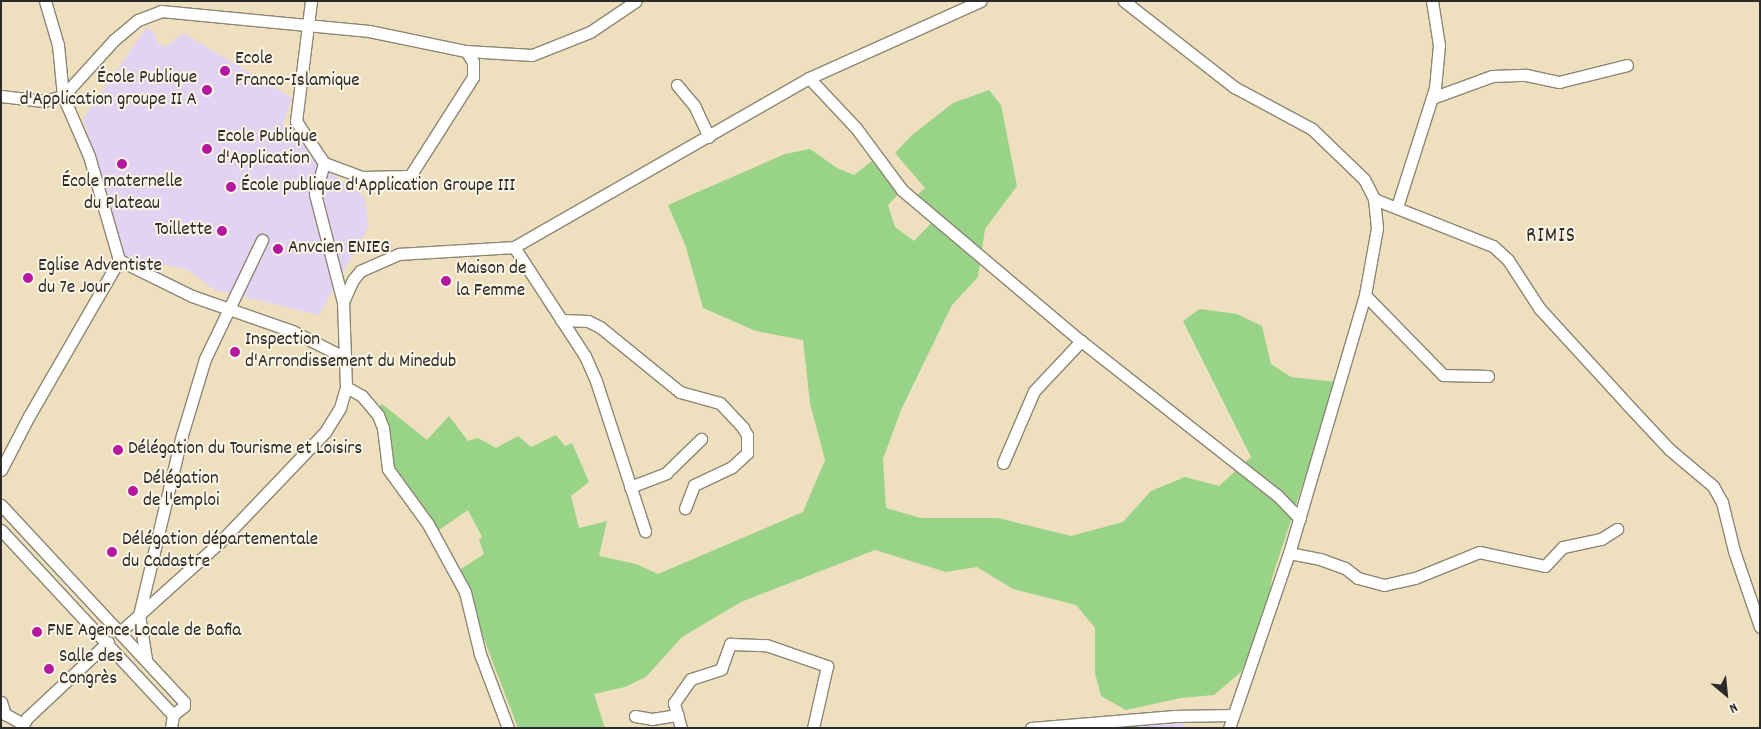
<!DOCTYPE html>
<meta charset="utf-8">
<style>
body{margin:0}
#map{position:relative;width:1761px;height:729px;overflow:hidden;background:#eee0be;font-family:Dekko,sans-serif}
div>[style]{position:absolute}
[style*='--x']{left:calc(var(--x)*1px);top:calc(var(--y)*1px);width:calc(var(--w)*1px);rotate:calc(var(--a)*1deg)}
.built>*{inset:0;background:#e3d3f2}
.green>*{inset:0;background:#99d387}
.roads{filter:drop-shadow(1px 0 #8c8674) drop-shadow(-1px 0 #8c8674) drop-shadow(0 1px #8c8674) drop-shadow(0 -1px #8c8674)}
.minor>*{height:11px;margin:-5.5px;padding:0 5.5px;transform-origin:5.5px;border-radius:5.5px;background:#fff}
.dots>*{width:14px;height:14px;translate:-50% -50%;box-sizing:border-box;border:2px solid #fcf5e5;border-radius:50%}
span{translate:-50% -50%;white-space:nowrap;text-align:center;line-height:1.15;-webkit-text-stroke:4px #fcf5e5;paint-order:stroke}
.poi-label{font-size:19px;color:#2b2b2b}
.left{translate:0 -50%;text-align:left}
.right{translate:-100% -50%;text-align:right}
.quarter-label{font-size:21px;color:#2b2b2b;letter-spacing:1px}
.frame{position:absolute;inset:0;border:2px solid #2b2b2b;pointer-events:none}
.north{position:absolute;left:1701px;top:669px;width:50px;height:50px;-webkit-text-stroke:4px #fcf5e5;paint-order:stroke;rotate:152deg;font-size:14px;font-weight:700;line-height:20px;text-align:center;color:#2b2b2b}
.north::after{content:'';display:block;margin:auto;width:18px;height:22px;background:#2b2b2b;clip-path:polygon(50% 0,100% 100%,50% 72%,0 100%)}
</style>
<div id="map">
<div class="built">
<i style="clip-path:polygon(146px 28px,155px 33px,157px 42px,165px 47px,183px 33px,292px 98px,283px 124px,319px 146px,318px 164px,365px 197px,368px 228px,319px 315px,215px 290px,186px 269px,125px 257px,114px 232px,111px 202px,83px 119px)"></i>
<i style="clip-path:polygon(1180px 714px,1185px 728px,1057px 728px)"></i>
</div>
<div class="green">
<i style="clip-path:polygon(989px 90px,1001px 105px,1017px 186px,985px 229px,978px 277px,952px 305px,901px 410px,883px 459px,886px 508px,921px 518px,998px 518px,1071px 536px,1123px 522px,1151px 491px,1185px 477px,1219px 486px,1251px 457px,1183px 321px,1200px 309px,1237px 314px,1262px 326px,1271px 364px,1291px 377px,1336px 382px,1272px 578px,1267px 616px,1241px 672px,1214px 695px,1181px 698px,1126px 710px,1101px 696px,1095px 673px,1095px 628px,1076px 605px,1013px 589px,977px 567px,946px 572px,875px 550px,741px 602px,682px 637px,646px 677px,625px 687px,594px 694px,605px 728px,518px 728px,458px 571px,484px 554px,479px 540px,482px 537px,468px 510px,436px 532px,394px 473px,377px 408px,382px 404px,427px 440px,449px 416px,468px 441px,478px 438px,496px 448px,518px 436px,531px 447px,556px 435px,565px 446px,572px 443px,589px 482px,571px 496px,579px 528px,607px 521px,599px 556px,636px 564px,658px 574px,803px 512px,825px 460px,810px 403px,803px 340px,756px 331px,703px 308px,686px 247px,668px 205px,785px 154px,810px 149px,837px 168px,854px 175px,877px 157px,902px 190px,888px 205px,895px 227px,914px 241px,934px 220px,915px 197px,925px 188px,895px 153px,911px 136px,953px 103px)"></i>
</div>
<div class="roads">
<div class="minor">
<i style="--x:45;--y:1;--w:46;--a:73.5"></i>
<i style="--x:58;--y:45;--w:51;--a:84.4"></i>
<i style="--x:63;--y:96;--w:65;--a:66.6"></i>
<i style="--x:89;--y:156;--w:108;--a:73.9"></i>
<i style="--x:119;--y:260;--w:81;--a:26.3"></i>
<i style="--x:192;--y:296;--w:106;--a:19.3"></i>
<i style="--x:292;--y:331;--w:56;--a:26.6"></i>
<i style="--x:311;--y:1;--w:121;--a:97.1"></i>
<i style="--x:296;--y:121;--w:50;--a:56.3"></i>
<i style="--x:324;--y:163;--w:40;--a:20.2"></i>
<i style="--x:362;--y:177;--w:48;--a:-1.2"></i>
<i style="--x:410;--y:176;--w:117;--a:-57.5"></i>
<i style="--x:473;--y:77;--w:15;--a:-90"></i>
<i style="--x:473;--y:62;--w:13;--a:-122"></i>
<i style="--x:1124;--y:1;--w:140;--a:38"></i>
<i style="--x:1234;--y:87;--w:89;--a:28.3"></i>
<i style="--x:1312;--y:129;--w:72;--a:43.9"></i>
<i style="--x:1364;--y:179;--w:22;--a:63"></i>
<i style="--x:1374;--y:199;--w:29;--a:84"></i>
<i style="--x:1377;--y:228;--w:68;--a:100.2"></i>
<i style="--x:1365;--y:295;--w:269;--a:106.4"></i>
<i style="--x:1289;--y:553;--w:185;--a:108.9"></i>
<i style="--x:809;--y:78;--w:69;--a:46.8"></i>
<i style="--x:856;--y:128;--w:77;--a:53.4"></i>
<i style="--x:902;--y:190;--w:234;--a:40.2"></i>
<i style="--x:1081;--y:341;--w:249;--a:38.2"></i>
<i style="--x:1277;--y:495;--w:33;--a:46"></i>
<i style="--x:677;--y:85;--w:26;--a:50"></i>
<i style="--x:694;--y:105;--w:35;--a:65"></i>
<i style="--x:1;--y:96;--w:43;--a:6.6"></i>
<i style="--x:44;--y:101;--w:20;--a:-15"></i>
<i style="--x:63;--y:96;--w:76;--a:-47.7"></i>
<i style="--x:114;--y:40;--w:31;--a:-40"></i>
<i style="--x:138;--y:20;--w:25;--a:-21"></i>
<i style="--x:161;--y:11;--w:209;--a:5.5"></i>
<i style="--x:369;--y:31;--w:99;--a:11.7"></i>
<i style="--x:466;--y:51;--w:66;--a:3.5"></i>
<i style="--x:532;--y:55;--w:62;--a:-21.6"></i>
<i style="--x:590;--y:32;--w:55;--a:-34"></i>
<i style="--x:1432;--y:98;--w:64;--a:-20.1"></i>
<i style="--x:1492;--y:76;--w:34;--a:-2"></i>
<i style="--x:1526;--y:75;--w:34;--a:12"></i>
<i style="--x:1559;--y:82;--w:70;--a:-14"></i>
<i style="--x:324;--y:163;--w:32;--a:106"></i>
<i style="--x:315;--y:194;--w:112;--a:75.5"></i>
<i style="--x:1374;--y:199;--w:128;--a:21.6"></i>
<i style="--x:1493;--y:246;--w:21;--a:43"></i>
<i style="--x:1508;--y:260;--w:59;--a:56.9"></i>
<i style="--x:1540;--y:309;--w:127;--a:47.5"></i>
<i style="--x:1626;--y:403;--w:63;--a:46.9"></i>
<i style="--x:1669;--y:449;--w:57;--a:40.1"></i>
<i style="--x:1713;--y:486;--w:18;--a:61"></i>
<i style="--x:1722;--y:502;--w:50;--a:76.2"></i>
<i style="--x:1734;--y:551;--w:80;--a:71.1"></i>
<i style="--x:1397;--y:207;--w:125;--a:-72.3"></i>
<i style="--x:1435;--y:88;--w:43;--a:-84.7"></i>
<i style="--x:1439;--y:45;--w:45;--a:-99"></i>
<i style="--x:514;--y:247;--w:130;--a:56.9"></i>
<i style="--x:585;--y:356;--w:27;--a:66"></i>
<i style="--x:596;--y:381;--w:158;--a:71.9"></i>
<i style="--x:1365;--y:295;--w:112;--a:45.7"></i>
<i style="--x:1443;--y:375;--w:45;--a:1.3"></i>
<i style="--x:561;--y:320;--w:27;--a:2"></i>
<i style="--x:588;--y:321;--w:13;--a:27"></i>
<i style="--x:600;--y:327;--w:103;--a:39.1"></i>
<i style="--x:680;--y:392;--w:41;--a:15.4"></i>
<i style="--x:720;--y:403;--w:34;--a:47"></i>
<i style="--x:743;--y:428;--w:8;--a:60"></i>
<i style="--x:747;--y:435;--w:18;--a:90"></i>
<i style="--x:747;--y:453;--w:21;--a:137"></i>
<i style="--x:732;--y:467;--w:42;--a:154.7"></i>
<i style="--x:694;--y:485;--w:25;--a:111"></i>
<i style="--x:346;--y:387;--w:18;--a:29"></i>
<i style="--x:362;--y:396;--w:25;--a:50"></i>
<i style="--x:378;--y:415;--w:14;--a:69"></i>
<i style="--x:383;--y:428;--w:41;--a:83"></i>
<i style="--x:388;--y:469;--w:68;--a:54"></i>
<i style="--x:428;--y:524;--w:77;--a:61.4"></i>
<i style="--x:465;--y:592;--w:64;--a:76.4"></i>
<i style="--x:480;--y:654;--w:79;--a:69.3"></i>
<i style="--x:1003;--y:463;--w:78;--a:-66.7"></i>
<i style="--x:1034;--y:391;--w:69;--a:-46.8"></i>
<i style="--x:1;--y:470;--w:61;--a:-62.6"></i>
<i style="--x:29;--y:416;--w:180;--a:-60"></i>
<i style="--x:630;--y:487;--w:39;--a:-21"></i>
<i style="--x:666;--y:473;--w:49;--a:-44.2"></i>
<i style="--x:1;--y:505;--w:269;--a:47.1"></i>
<i style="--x:184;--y:702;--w:4;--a:90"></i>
<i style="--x:184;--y:706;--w:14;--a:141"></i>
<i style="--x:173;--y:715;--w:13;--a:99"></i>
<i style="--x:1;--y:530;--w:253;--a:47.1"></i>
<i style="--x:1289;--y:553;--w:32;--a:11"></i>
<i style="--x:1320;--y:559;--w:27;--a:20"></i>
<i style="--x:1345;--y:568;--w:16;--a:38"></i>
<i style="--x:1358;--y:578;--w:27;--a:15"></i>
<i style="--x:1384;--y:585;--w:32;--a:-13"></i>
<i style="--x:1415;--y:578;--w:69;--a:-22.1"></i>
<i style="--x:1479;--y:552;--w:67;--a:12"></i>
<i style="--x:1545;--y:566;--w:26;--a:-47"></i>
<i style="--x:1563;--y:547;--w:39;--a:-12"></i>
<i style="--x:1601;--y:539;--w:19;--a:-32"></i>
<i style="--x:120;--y:632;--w:133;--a:-42"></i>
<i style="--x:219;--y:543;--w:153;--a:-46.3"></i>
<i style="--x:325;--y:432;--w:28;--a:-58"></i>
<i style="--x:340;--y:408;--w:22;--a:-74"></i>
<i style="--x:346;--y:387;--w:85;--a:-92"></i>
<i style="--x:343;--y:302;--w:24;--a:-66"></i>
<i style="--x:353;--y:280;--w:11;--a:-52"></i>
<i style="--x:360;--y:271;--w:43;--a:-23.6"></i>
<i style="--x:399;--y:254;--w:115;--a:-3.5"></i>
<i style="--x:514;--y:247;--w:340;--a:-29.8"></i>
<i style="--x:809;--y:78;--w:188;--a:-24.2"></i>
<i style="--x:146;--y:659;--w:45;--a:-99"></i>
<i style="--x:139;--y:615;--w:185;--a:-76.6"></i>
<i style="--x:182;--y:435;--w:79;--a:-73.2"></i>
<i style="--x:205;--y:359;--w:132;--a:-64.4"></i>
<i style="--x:1;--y:702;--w:13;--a:72"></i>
<i style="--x:5;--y:714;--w:21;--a:29"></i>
<i style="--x:635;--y:716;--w:17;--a:10"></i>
<i style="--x:652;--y:719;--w:26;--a:-9"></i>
<i style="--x:21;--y:728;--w:12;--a:-59"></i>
<i style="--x:27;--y:718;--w:111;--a:-43.2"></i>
<i style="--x:681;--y:728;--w:26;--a:-106"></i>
<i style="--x:674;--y:703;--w:29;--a:-55"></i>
<i style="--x:691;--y:679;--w:32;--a:-18"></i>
<i style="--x:721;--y:669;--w:27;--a:-70"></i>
<i style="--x:730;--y:644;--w:36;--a:2"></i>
<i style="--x:766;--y:645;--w:65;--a:19"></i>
<i style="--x:827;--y:666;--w:64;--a:102.7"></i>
<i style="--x:1031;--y:728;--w:144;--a:-4.8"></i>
<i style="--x:1174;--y:716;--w:59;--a:-1"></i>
</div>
</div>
<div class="dots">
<i style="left:225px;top:71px;background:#b5179e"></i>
<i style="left:207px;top:90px;background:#b5179e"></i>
<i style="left:207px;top:149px;background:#b5179e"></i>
<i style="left:122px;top:164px;background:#b5179e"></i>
<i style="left:231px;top:187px;background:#b5179e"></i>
<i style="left:222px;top:231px;background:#b5179e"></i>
<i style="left:278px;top:249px;background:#b5179e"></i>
<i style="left:28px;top:278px;background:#b5179e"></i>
<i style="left:446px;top:281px;background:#b5179e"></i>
<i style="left:235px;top:352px;background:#b5179e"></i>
<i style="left:118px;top:450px;background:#b5179e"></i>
<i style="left:133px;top:491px;background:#b5179e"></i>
<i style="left:112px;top:552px;background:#b5179e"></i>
<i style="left:37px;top:632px;background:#b5179e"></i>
<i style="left:49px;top:669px;background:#b5179e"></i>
</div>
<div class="poi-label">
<span class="left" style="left:235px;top:71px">Ecole<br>Franco-Islamique</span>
<span class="right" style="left:197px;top:90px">École Publique<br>d'Application groupe II A</span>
<span class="left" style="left:217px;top:149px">Ecole Publique<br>d'Application</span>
<span style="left:122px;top:194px">École maternelle<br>du Plateau</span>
<span class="left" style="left:241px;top:187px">École publique d'Application Groupe III</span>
<span class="right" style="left:212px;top:231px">Toillette</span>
<span class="left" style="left:288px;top:249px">Anvcien ENIEG</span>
<span class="left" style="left:38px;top:278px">Eglise Adventiste<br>du 7e Jour</span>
<span class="left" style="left:456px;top:281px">Maison de<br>la Femme</span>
<span class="left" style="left:245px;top:352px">Inspection<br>d'Arrondissement du Minedub</span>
<span class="left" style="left:128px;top:450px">Délégation du Tourisme et Loisirs</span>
<span class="left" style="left:143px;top:491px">Délégation<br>de l'emploi</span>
<span class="left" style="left:122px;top:552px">Délégation départementale<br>du Cadastre</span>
<span class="left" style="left:47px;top:632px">FNE Agence Locale de Bafia</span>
<span class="left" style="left:59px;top:669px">Salle des<br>Congrès</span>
</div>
<div class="quarter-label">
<span style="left:1551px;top:237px">RIMIS</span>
</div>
<div class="frame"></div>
<div class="north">N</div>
</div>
